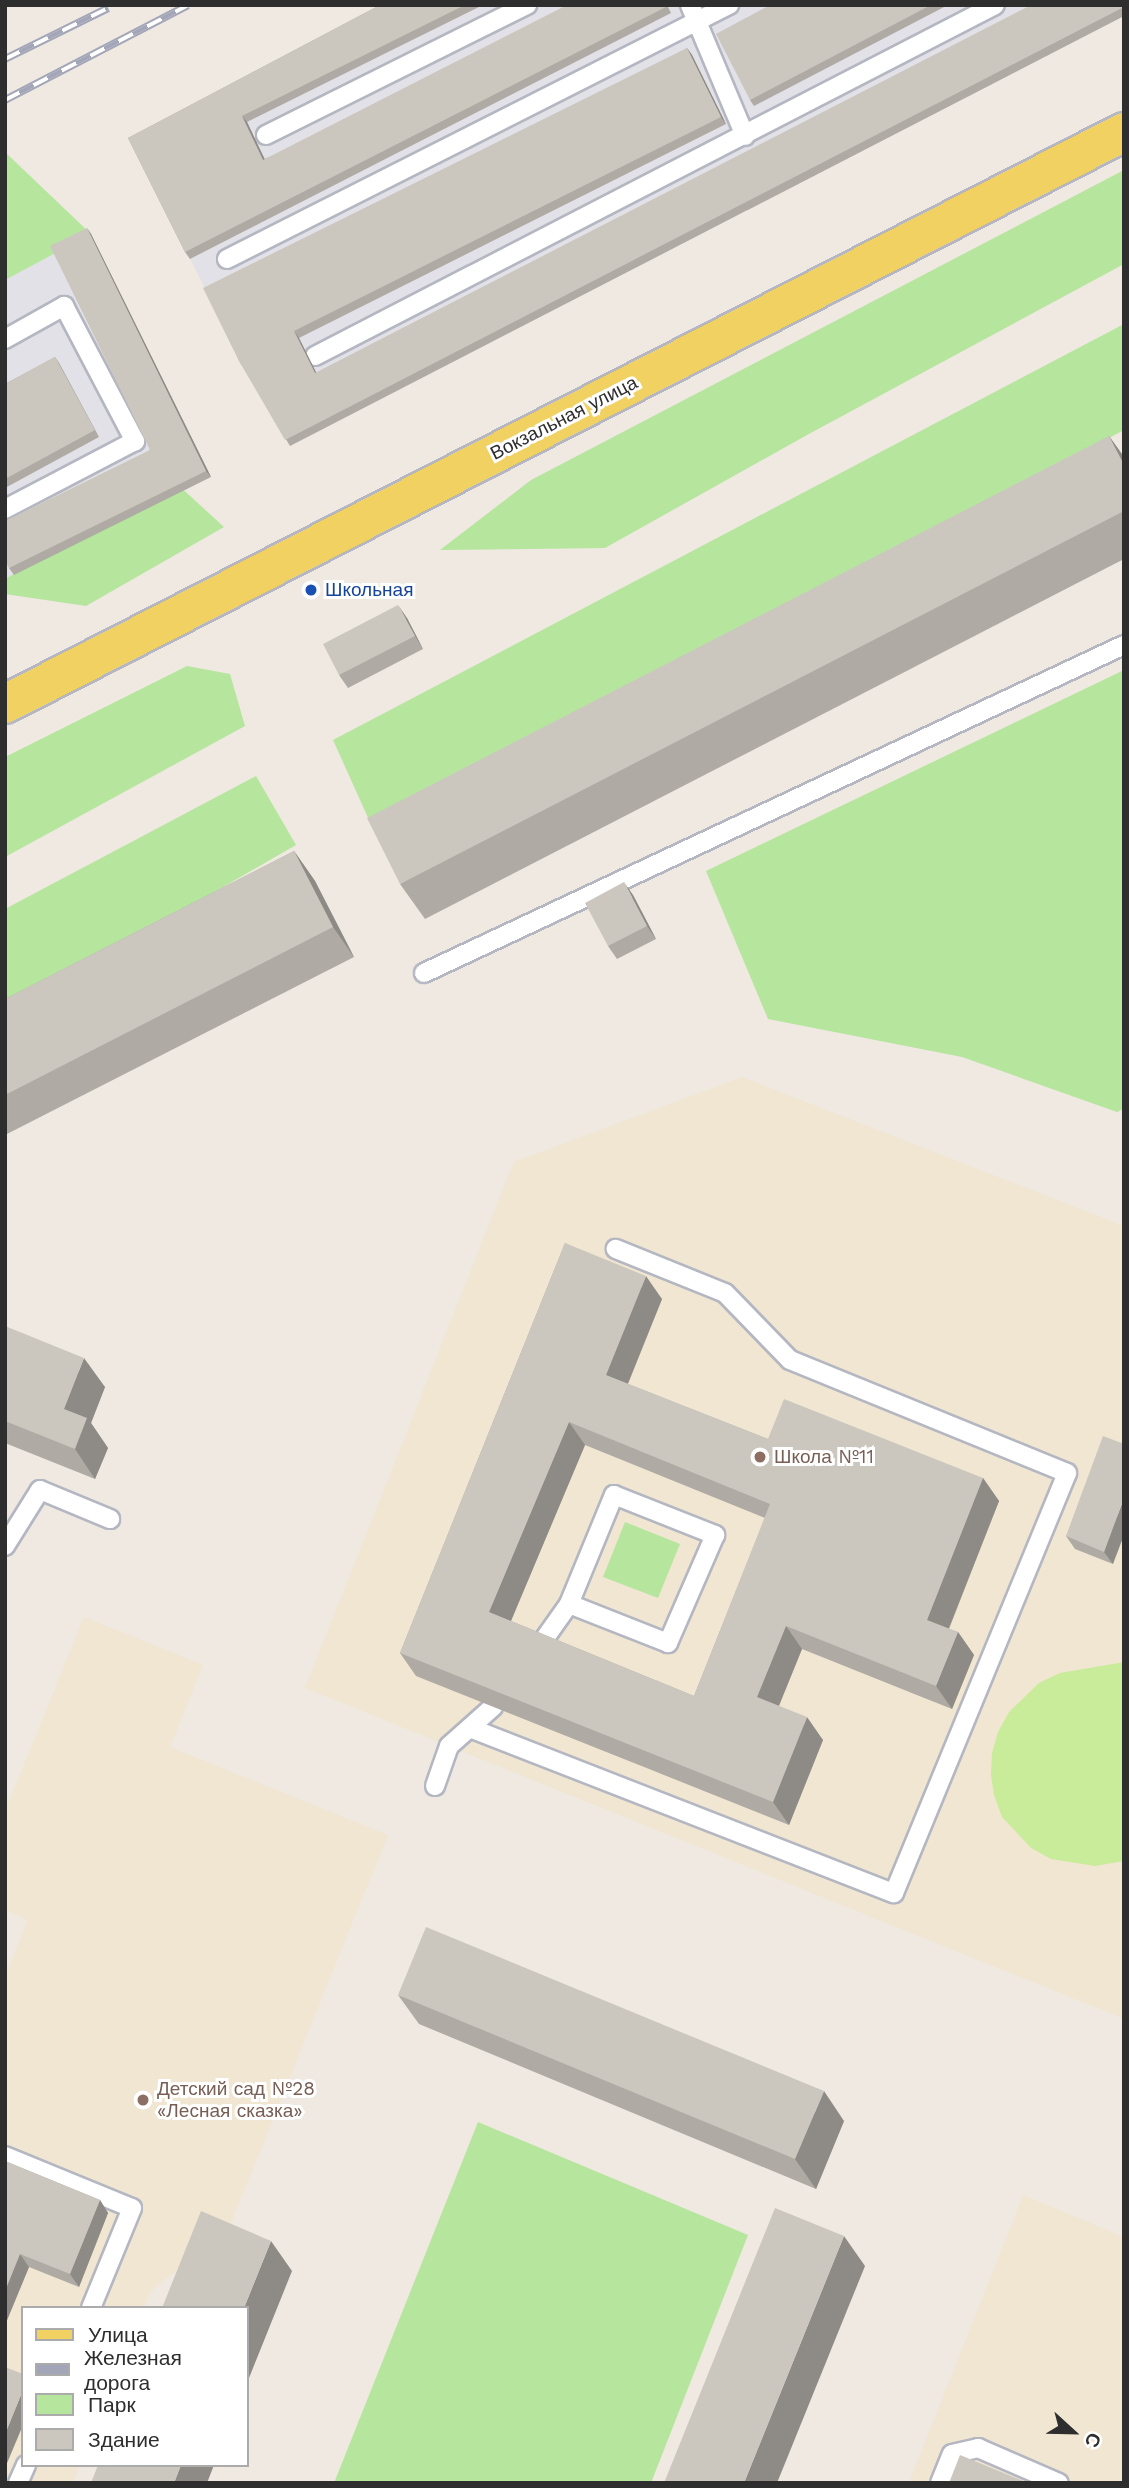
<!DOCTYPE html>
<meta charset="utf-8">
<style>
body{margin:0}
#map{position:relative;width:1129px;height:2488px;overflow:hidden;background:#efe9e1;font-family:"Work Sans",sans-serif}
div>[style]{position:absolute}
[style*='--x']{left:calc(var(--x)*1px);top:calc(var(--y)*1px);width:calc(var(--w)*1px);rotate:calc(var(--a)*1deg)}
.industrial>*{inset:0;background:#e3e1e8}
.education>*{inset:0;background:#f0e6d1}
.green>*{inset:0;background:#b6e59e}
.pitch>*{inset:0;background:#c9ec9a}
.roads{filter:drop-shadow(2px 0 #b4b7c1) drop-shadow(-2px 0 #b4b7c1) drop-shadow(0 2px #b4b7c1) drop-shadow(0 -2px #b4b7c1)}
.lane>*{height:18px;margin:-9px;padding:0 9px;transform-origin:9px;border-radius:9px;background:#fff}
.primary>*{height:38px;margin:-19px;padding:0 19px;transform-origin:19px;border-radius:19px;background:#f2d163}
.rail>*{height:8px;margin-top:-4px;transform-origin:0;background:repeating-linear-gradient(90deg,#fff 0 16px,#a3a6b8 0 32px);box-sizing:border-box;border-block:2px solid #a3a6b8}
.wall>*{inset:0;background:#afaba4}
.shaded-wall>*{inset:0;background:#8e8b86}
.building>*{inset:0;background:#cbc7bf}
.dots>*{width:19px;height:19px;translate:-50% -50%;box-sizing:border-box;border:4px solid #fff;border-radius:50%}
span{translate:-50% -50%;white-space:nowrap;text-align:center;line-height:1.15;-webkit-text-stroke:6px #fff;paint-order:stroke}
.street-label{font-size:19px;color:#2e2e2e}
.transit-label{font-size:19px;color:#164399}
.left{translate:0 -50%;text-align:left}
.education-label{font-size:19px;color:#785e54}
.frame{position:absolute;inset:0;border:7px solid #2e2e2e;pointer-events:none}
.legend{position:absolute;left:21px;top:2306px;width:228px;height:161px;box-sizing:border-box;background:#fff;border:2px solid #ababab;margin:0;padding:9px 12px;list-style:none;font-size:21px;color:#2e2e2e}
.legend li{display:flex;align-items:center;gap:14px;height:35px}
.legend b{width:35px;border:2px solid #ababab}
.north{position:absolute;left:1038px;top:2397px;width:70px;height:70px;-webkit-text-stroke:5px #fff;paint-order:stroke;rotate:112deg;font-size:19px;font-weight:700;line-height:28px;text-align:center;color:#2e2e2e}
.north::after{content:'';display:block;margin:auto;width:24px;height:32px;background:#2e2e2e;clip-path:polygon(50% 0,100% 100%,50% 72%,0 100%)}
</style>
<div id="map">
<div class="industrial">
<i style="clip-path:polygon(397px 5px,1124px 5px,1124px 16px,290px 446px,243px 365px,133px 144px)"></i>
<i style="clip-path:polygon(54px 253px,211px 477px,5px 579px,5px 280px)"></i>
</div>
<div class="education">
<i style="clip-path:polygon(742px 1077px,1124px 1226px,1124px 2019px,305px 1688px,514px 1162px)"></i>
<i style="clip-path:polygon(84px 1617px,203px 1665px,170px 1747px,388px 1835px,230px 2225px,150px 2292px,144px 2308px,23px 2308px,23px 2465px,80px 2465px,73px 2483px,5px 2483px,5px 1976px,28px 1920px,5px 1910px,5px 1811px)"></i>
<i style="clip-path:polygon(1023px 2195px,1124px 2237px,1124px 2483px,909px 2483px)"></i>
</div>
<div class="green">
<i style="clip-path:polygon(5px 152px,91px 234px,5px 280px)"></i>
<i style="clip-path:polygon(1124px 170px,1124px 264px,807px 435px,605px 548px,440px 550px,531px 480px)"></i>
<i style="clip-path:polygon(1124px 324px,1124px 430px,824px 590px,370px 822px,333px 740px)"></i>
<i style="clip-path:polygon(176px 483px,224px 527px,86px 606px,5px 594px,5px 579px)"></i>
<i style="clip-path:polygon(187px 666px,230px 674px,245px 726px,5px 857px,5px 757px)"></i>
<i style="clip-path:polygon(1124px 670px,1124px 1109px,1117px 1112px,962px 1057px,768px 1019px,706px 871px)"></i>
<i style="clip-path:polygon(256px 776px,296px 845px,5px 1013px,5px 909px)"></i>
<i style="clip-path:polygon(625px 1522px,680px 1544px,658px 1598px,603px 1577px)"></i>
<i style="clip-path:polygon(478px 2122px,748px 2235px,651px 2483px,334px 2483px)"></i>
</div>
<div class="pitch">
<i style="clip-path:polygon(1124px 1662px,1124px 1861px,1095px 1866px,1051px 1859px,1031px 1848px,1002px 1817px,994px 1795px,991px 1775px,992px 1753px,998px 1732px,1009px 1712px,1039px 1683px,1060px 1673px)"></i>
</div>
<div class="roads">
<div class="lane">
<i style="--x:690;--y:5;--w:142;--a:67.2"></i>
<i style="--x:266;--y:135;--w:292;--a:-26.5"></i>
<i style="--x:227;--y:259;--w:563;--a:-26.84"></i>
<i style="--x:5;--y:339;--w:68;--a:-29.2"></i>
<i style="--x:64;--y:306;--w:153;--a:62.3"></i>
<i style="--x:135;--y:441;--w:147;--a:152.4"></i>
<i style="--x:315;--y:356;--w:765;--a:-27.3"></i>
<i style="--x:424;--y:973;--w:773;--a:-25.11"></i>
<i style="--x:614;--y:1495;--w:109;--a:21.6"></i>
<i style="--x:715;--y:1535;--w:118;--a:113.5"></i>
<i style="--x:668;--y:1643;--w:106;--a:-158.5"></i>
<i style="--x:569;--y:1604;--w:118;--a:-67.6"></i>
<i style="--x:5;--y:1546;--w:66;--a:-58"></i>
<i style="--x:40;--y:1490;--w:76;--a:22.5"></i>
<i style="--x:538;--y:1648;--w:54;--a:-54.8"></i>
<i style="--x:470;--y:1728;--w:455;--a:21.3"></i>
<i style="--x:894;--y:1893;--w:454;--a:-67.6"></i>
<i style="--x:1067;--y:1473;--w:299;--a:-157.8"></i>
<i style="--x:790;--y:1360;--w:93;--a:-134.1"></i>
<i style="--x:725;--y:1293;--w:118;--a:-158"></i>
<i style="--x:435;--y:1786;--w:42;--a:-70.7"></i>
<i style="--x:449;--y:1746;--w:59;--a:-41.6"></i>
<i style="--x:5;--y:2156;--w:137;--a:22.3"></i>
<i style="--x:132;--y:2208;--w:108;--a:112.3"></i>
<i style="--x:18;--y:2483;--w:20;--a:-66"></i>
<i style="--x:940;--y:2483;--w:31;--a:-68"></i>
<i style="--x:952;--y:2454;--w:27;--a:-13"></i>
<i style="--x:978;--y:2448;--w:88;--a:23.4"></i>
</div>
<div class="primary">
<i style="--x:5;--y:704;--w:1257;--a:-27.07"></i>
</div>
</div>
<div class="rail">
<i style="--x:5;--y:59;--w:115;--a:-26.3"></i>
<i style="--x:5;--y:100;--w:206;--a:-27.4"></i>
</div>
<div class="wall">
<i style="clip-path:polygon(380px 5px,483px 5px,247px 122px,264px 159px,667px 5px,671px 13px,190px 259px,185px 252px,128px 138px)"></i>
<i style="clip-path:polygon(770px 5px,948px 5px,754px 106px,750px 100px)"></i>
<i style="clip-path:polygon(1124px 5px,1124px 16px,290px 446px,238px 359px,687px 48px,692px 55px,726px 124px,299px 338px,316px 373px)"></i>
<i style="clip-path:polygon(87px 228px,91px 234px,211px 477px,14px 575px,9px 568px,150px 450px)"></i>
<i style="clip-path:polygon(55px 357px,99px 437px,5px 488px,5px 384px)"></i>
<i style="clip-path:polygon(1109px 436px,1124px 457px,1124px 559px,425px 919px,400px 884px)"></i>
<i style="clip-path:polygon(407px 618px,423px 649px,348px 688px,339px 675px)"></i>
<i style="clip-path:polygon(294px 851px,315px 881px,354px 957px,5px 1135px,5px 999px)"></i>
<i style="clip-path:polygon(633px 895px,656px 939px,617px 959px,608px 946px)"></i>
<i style="clip-path:polygon(evenodd,565px 1243px,662px 1299px,628px 1384px,768px 1439px,983px 1478px,999px 1501px,949px 1629px,958px 1632px,974px 1655px,952px 1709px,802px 1649px,779px 1706px,823px 1740px,789px 1825px,416px 1676px,400px 1653px,565px 1243px,585px 1445px,765px 1518px,694px 1696px,511px 1621px,585px 1445px)"></i>
<i style="clip-path:polygon(5px 1326px,105px 1387px,91px 1423px,108px 1448px,95px 1479px,5px 1443px)"></i>
<i style="clip-path:polygon(1124px 1444px,1113px 1564px,1075px 1549px,1066px 1536px)"></i>
<i style="clip-path:polygon(398px 1995px,844px 2121px,816px 2189px,419px 2024px)"></i>
<i style="clip-path:polygon(5px 2161px,100px 2200px,108px 2213px,79px 2287px,29px 2267px,5px 2325px)"></i>
</div>
<div class="shaded-wall">
<i style="clip-path:polygon(687px 48px,692px 55px,726px 124px,721px 117px)"></i>
<i style="clip-path:polygon(242px 116px,247px 122px,268px 166px,263px 160px)"></i>
<i style="clip-path:polygon(87px 228px,91px 234px,211px 477px,206px 471px)"></i>
<i style="clip-path:polygon(294px 331px,299px 338px,320px 380px,315px 373px)"></i>
<i style="clip-path:polygon(55px 357px,59px 363px,99px 437px,95px 430px)"></i>
<i style="clip-path:polygon(1109px 436px,1124px 457px,1124px 465px)"></i>
<i style="clip-path:polygon(398px 605px,407px 618px,423px 649px,415px 636px)"></i>
<i style="clip-path:polygon(294px 851px,315px 881px,354px 957px,333px 927px)"></i>
<i style="clip-path:polygon(624px 882px,633px 895px,656px 939px,647px 926px)"></i>
<i style="clip-path:polygon(646px 1276px,662px 1299px,622px 1398px,606px 1375px)"></i>
<i style="clip-path:polygon(84px 1358px,105px 1387px,91px 1423px,108px 1448px,95px 1479px,75px 1449px,64px 1409px)"></i>
<i style="clip-path:polygon(569px 1422px,585px 1445px,505px 1635px,489px 1612px)"></i>
<i style="clip-path:polygon(983px 1478px,999px 1501px,943px 1643px,927px 1620px)"></i>
<i style="clip-path:polygon(1124px 1498px,1124px 1535px,1113px 1564px,1104px 1552px)"></i>
<i style="clip-path:polygon(786px 1626px,802px 1649px,773px 1720px,757px 1697px)"></i>
<i style="clip-path:polygon(958px 1632px,974px 1655px,952px 1709px,936px 1686px)"></i>
<i style="clip-path:polygon(807px 1717px,823px 1740px,789px 1825px,773px 1802px)"></i>
<i style="clip-path:polygon(824px 2091px,844px 2121px,816px 2189px,795px 2159px)"></i>
<i style="clip-path:polygon(100px 2200px,108px 2213px,79px 2287px,70px 2274px)"></i>
<i style="clip-path:polygon(844px 2236px,865px 2266px,777px 2483px,744px 2483px)"></i>
<i style="clip-path:polygon(271px 2241px,292px 2271px,247px 2383px,247px 2308px,244px 2308px)"></i>
<i style="clip-path:polygon(20px 2254px,29px 2267px,5px 2325px,5px 2291px)"></i>
<i style="clip-path:polygon(23px 2390px,23px 2425px,5px 2468px,5px 2434px)"></i>
<i style="clip-path:polygon(181px 2465px,214px 2465px,207px 2483px,174px 2483px)"></i>
</div>
<div class="building">
<i style="clip-path:polygon(380px 5px,465px 5px,242px 116px,263px 160px,567px 5px,666px 5px,666px 7px,185px 252px,128px 138px)"></i>
<i style="clip-path:polygon(770px 5px,931px 5px,750px 100px,716px 34px)"></i>
<i style="clip-path:polygon(1031px 5px,1124px 5px,1124px 7px,285px 440px,238px 359px,203px 288px,687px 48px,721px 117px,294px 331px,315px 373px)"></i>
<i style="clip-path:polygon(87px 228px,206px 471px,9px 568px,5px 560px,5px 521px,150px 450px,50px 246px)"></i>
<i style="clip-path:polygon(55px 357px,95px 430px,5px 479px,5px 384px)"></i>
<i style="clip-path:polygon(1109px 436px,1124px 465px,1124px 511px,400px 884px,367px 818px)"></i>
<i style="clip-path:polygon(398px 605px,415px 636px,339px 675px,323px 644px)"></i>
<i style="clip-path:polygon(294px 851px,333px 927px,5px 1095px,5px 999px)"></i>
<i style="clip-path:polygon(624px 882px,647px 926px,608px 946px,585px 903px)"></i>
<i style="clip-path:polygon(evenodd,565px 1243px,646px 1276px,606px 1375px,768px 1439px,784px 1399px,983px 1478px,927px 1620px,958px 1632px,936px 1686px,786px 1626px,757px 1697px,807px 1717px,773px 1802px,400px 1653px,565px 1243px,569px 1422px,770px 1504px,694px 1696px,489px 1612px,569px 1422px)"></i>
<i style="clip-path:polygon(5px 1326px,84px 1358px,64px 1409px,87px 1418px,75px 1449px,5px 1421px)"></i>
<i style="clip-path:polygon(1103px 1436px,1124px 1444px,1124px 1498px,1104px 1552px,1066px 1536px)"></i>
<i style="clip-path:polygon(426px 1927px,824px 2091px,795px 2159px,398px 1995px)"></i>
<i style="clip-path:polygon(5px 2161px,100px 2200px,70px 2274px,20px 2254px,5px 2291px)"></i>
<i style="clip-path:polygon(775px 2208px,844px 2236px,744px 2483px,664px 2483px)"></i>
<i style="clip-path:polygon(201px 2211px,271px 2241px,244px 2308px,162px 2308px)"></i>
<i style="clip-path:polygon(5px 2367px,23px 2374px,23px 2390px,5px 2434px)"></i>
<i style="clip-path:polygon(960px 2455px,1028px 2483px,949px 2483px)"></i>
<i style="clip-path:polygon(98px 2465px,181px 2465px,174px 2483px,91px 2483px)"></i>
</div>
<div class="dots">
<i style="left:311px;top:590px;background:#1a4fb4"></i>
<i style="left:760px;top:1457px;background:#8d6e63"></i>
<i style="left:143px;top:2100px;background:#8d6e63"></i>
</div>
<div class="street-label">
<span style="left:564px;top:418px;rotate:-27deg">Вокзальная улица</span>
</div>
<div class="transit-label">
<span class="left" style="left:325px;top:590px">Школьная</span>
</div>
<div class="education-label">
<span class="left" style="left:774px;top:1457px">Школа №11</span>
<span class="left" style="left:157px;top:2100px">Детский сад №28<br>«Лесная сказка»</span>
</div>
<div class="frame"></div>
<ul class="legend">
<li><b style="height:9px;background:#f2d163"></b>Улица</li>
<li><b style="height:9px;background:#a3a6b8"></b>Железная дорога</li>
<li><b style="height:19px;background:#b6e59e"></b>Парк</li>
<li><b style="height:19px;background:#cbc7bf"></b>Здание</li>
</ul>
<div class="north">С</div>
</div>
